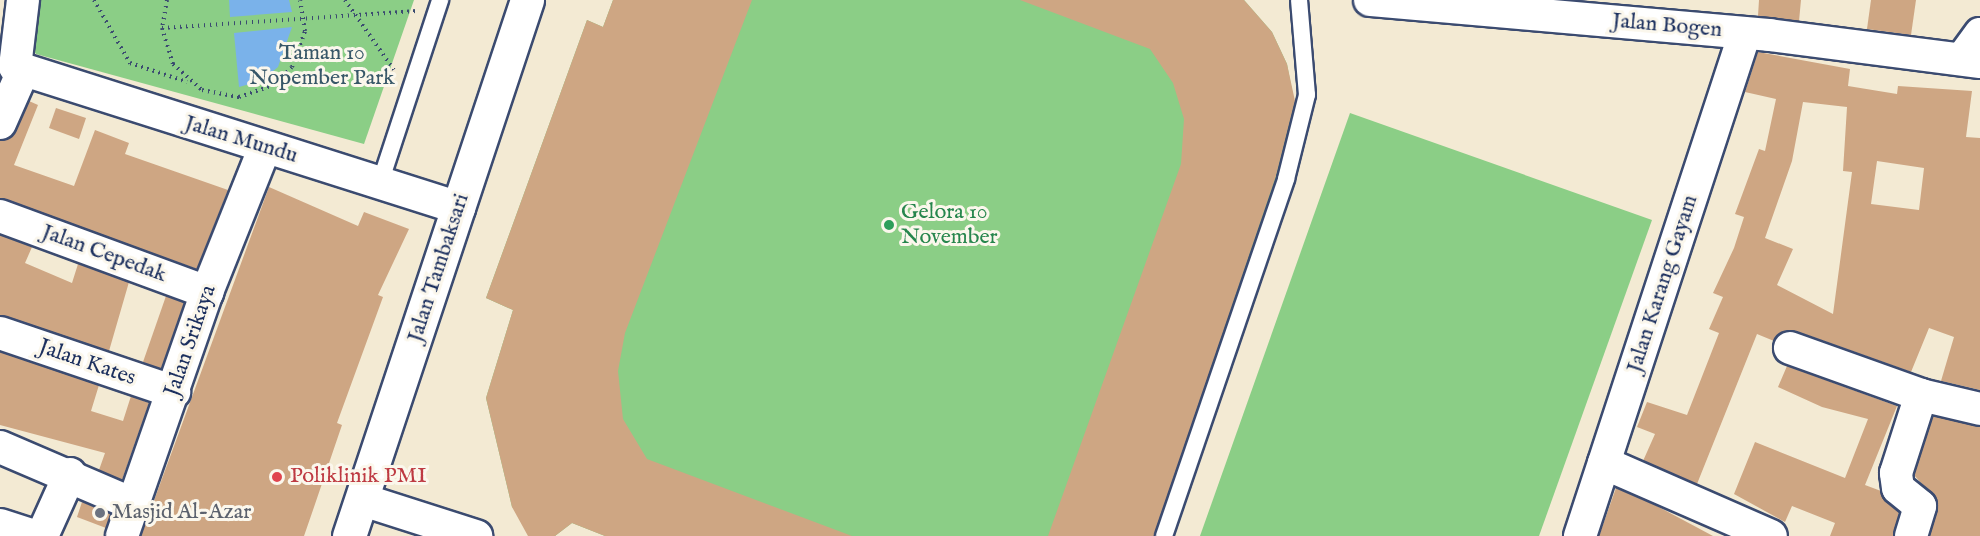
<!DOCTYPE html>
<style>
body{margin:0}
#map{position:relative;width:1980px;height:536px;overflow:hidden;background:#f3ead3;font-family:"IM FELL English",serif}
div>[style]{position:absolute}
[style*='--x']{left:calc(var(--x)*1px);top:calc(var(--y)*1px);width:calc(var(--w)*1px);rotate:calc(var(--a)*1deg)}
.green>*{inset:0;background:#8bce86}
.water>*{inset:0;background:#7ab2ea}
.building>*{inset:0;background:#cea683}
.path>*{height:4px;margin-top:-2px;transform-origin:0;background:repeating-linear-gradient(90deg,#3b4b70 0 1.5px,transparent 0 6px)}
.roads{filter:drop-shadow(2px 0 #3b4b70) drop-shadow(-2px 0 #3b4b70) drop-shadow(0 2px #3b4b70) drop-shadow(0 -2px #3b4b70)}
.service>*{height:16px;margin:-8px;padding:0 8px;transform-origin:8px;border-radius:8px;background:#fff}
.minor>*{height:32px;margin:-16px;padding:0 16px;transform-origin:16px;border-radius:16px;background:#fff}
.primary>*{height:33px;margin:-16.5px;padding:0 16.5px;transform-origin:16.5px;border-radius:16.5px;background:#fff}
.dots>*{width:16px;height:16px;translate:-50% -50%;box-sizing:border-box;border:3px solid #fbf7ec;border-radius:50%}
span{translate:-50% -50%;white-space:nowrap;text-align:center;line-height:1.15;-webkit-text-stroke:6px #fbf7ec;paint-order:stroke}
.street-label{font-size:22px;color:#1b2f5e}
.park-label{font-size:22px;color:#375768}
.leisure-label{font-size:22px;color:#27864d}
.left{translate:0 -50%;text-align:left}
.health-label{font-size:22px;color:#be3a42}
.worship-label{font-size:22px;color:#5b616d}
</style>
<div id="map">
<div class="green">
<i style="clip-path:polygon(41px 0,414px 0,364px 144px,36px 54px,30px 45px)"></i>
<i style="clip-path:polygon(613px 0,1244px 0,1272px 32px,1287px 64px,1295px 106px,1291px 152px,1157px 536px,605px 536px,572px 523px,555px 536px,512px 507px,486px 398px,513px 310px,486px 298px,587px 20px,603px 27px)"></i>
<i style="clip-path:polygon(1350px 113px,1652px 220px,1539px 536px,1200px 536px)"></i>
</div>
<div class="water">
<i style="clip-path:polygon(229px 0,289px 0,292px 12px,230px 17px)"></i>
<i style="clip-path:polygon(292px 27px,278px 67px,261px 81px,239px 87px,234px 33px)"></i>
</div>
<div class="building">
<i style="clip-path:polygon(613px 0,752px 0,625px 333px,618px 371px,623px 419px,647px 459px,852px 536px,605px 536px,572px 523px,555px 536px,528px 536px,512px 507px,486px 398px,513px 310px,486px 298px,587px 20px,603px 27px)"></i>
<i style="clip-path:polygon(1020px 0,1244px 0,1272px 32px,1287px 64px,1295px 101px,1276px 176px,1154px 536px,1048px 536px,1181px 164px,1184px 119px,1173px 83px,1150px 49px)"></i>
<i style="clip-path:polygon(1759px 0,1801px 0,1799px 21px,1758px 16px)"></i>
<i style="clip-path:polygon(1871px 0,1916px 0,1911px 35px,1867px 29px)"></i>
<i style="clip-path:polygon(evenodd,1758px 52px,1850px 69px,1848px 86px,1897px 94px,1898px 86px,1972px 91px,1966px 137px,1980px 138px,1980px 390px,1941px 381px,1954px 337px,1929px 328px,1911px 372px,1796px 331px,1786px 330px,1774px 341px,1757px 334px,1697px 484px,1643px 461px,1655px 434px,1637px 427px,1647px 402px,1687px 415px,1719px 333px,1709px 329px,1723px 297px,1713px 293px,1734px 248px,1744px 217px,1735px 214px,1759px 149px,1765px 151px,1776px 99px,1745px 92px,1758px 52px,1803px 102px,1847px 107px,1843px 171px,1852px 172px,1833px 314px,1777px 285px,1793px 249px,1765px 238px,1792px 161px,1803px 102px,1758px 52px,1877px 161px,1924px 168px,1919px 210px,1871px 204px,1877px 161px)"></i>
<i style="clip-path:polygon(29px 101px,38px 105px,14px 165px,74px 186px,95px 130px,129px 143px,125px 154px,228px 190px,197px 269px,0 198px,0 141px,16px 131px)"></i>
<i style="clip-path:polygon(56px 108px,86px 118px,79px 139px,49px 128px)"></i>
<i style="clip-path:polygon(269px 187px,358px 226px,364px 212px,409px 229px,378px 295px,383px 297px,337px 423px,342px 425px,313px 510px,304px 536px,141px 536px)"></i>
<i style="clip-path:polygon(0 235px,32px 247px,25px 263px,72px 283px,78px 264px,129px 282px,109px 351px,0 315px)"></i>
<i style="clip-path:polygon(166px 296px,184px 303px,161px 369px,143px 362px)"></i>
<i style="clip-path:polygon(0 352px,99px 385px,91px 411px,123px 421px,131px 396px,149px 403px,122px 480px,99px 470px,105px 453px,0 425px)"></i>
<i style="clip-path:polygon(1787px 366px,1897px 406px,1865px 485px,1881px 491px,1899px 512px,1894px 536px,1830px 536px,1835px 523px,1792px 506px,1785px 522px,1734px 494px,1755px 442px,1845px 478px,1868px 419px,1822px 407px,1778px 387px)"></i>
<i style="clip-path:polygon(1933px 416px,1980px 426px,1980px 536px,1930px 536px,1937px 501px,1914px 475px)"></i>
<i style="clip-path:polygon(1616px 488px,1655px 505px,1713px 536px,1599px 536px)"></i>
<i style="clip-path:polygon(82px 502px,111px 514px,106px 528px,77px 517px)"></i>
</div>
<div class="path">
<i style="--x:94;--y:0;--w:73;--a:60.3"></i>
<i style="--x:130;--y:63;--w:60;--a:18.4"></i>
<i style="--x:167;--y:0;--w:28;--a:100"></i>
<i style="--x:162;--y:28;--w:38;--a:73"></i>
<i style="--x:173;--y:64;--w:39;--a:42"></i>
<i style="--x:202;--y:90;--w:38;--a:11"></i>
<i style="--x:239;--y:97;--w:37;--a:-19"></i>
<i style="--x:274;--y:85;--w:25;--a:-45"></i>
<i style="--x:292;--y:67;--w:38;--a:-70"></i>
<i style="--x:305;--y:31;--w:31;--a:-99"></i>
<i style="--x:345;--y:0;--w:85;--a:55"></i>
<i style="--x:162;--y:28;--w:255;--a:-3.8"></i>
</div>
<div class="roads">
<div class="service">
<i style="--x:380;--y:183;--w:193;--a:-71.8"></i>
<i style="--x:1164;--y:536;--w:377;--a:-71.1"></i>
<i style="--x:1286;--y:179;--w:87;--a:-76"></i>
<i style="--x:1307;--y:95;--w:95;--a:-94.8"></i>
</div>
<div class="minor">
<i style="--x:23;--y:0;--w:67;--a:96.8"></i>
<i style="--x:15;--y:67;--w:466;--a:17.6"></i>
<i style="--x:1370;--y:0;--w:401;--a:5"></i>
<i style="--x:1769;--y:35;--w:213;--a:7.3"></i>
<i style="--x:1962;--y:59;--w:31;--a:-54"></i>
<i style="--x:0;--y:123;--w:57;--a:-66.1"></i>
<i style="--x:0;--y:216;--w:221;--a:20.2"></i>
<i style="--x:0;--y:333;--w:184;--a:18.7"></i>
<i style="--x:1790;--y:348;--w:139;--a:19.7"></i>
<i style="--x:1921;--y:395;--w:61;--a:13.3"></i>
<i style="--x:0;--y:447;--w:145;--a:23.2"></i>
<i style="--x:1604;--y:463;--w:182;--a:23.6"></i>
<i style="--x:363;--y:500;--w:119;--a:17.7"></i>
<i style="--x:0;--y:525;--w:35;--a:18"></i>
<i style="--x:42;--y:536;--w:68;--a:-65.7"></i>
<i style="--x:122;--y:536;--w:258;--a:-70.8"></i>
<i style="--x:207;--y:292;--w:156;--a:-68.2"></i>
<i style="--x:1580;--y:536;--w:529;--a:-71.84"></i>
<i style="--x:1911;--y:536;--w:31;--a:-73"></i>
<i style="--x:1920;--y:506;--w:28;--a:-141"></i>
<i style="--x:1898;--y:488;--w:15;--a:-98"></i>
<i style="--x:1896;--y:473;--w:82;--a:-72.2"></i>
</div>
<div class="primary">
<i style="--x:349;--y:536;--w:565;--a:-71.63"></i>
</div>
</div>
<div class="dots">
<i style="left:889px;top:225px;background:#2e9e5b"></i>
<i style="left:277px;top:477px;background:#e0444e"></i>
<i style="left:100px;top:513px;background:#6b7280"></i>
</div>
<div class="street-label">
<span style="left:1667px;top:26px;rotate:5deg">Jalan Bogen</span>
<span style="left:241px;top:140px;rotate:17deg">Jalan Mundu</span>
<span style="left:104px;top:254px;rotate:20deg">Jalan Cepedak</span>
<span style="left:439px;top:268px;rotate:-72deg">Jalan Tambaksari</span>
<span style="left:1663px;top:284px;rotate:-72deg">Jalan Karang Gayam</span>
<span style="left:191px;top:341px;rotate:-71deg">Jalan Srikaya</span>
<span style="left:87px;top:363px;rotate:19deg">Jalan Kates</span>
</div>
<div class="park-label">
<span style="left:322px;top:66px">Taman 10<br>Nopember Park</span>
</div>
<div class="leisure-label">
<span class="left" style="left:901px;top:225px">Gelora 10<br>November</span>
</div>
<div class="health-label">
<span class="left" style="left:290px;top:477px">Poliklinik PMI</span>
</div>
<div class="worship-label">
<span class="left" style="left:112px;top:513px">Masjid Al-Azar</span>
</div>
</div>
